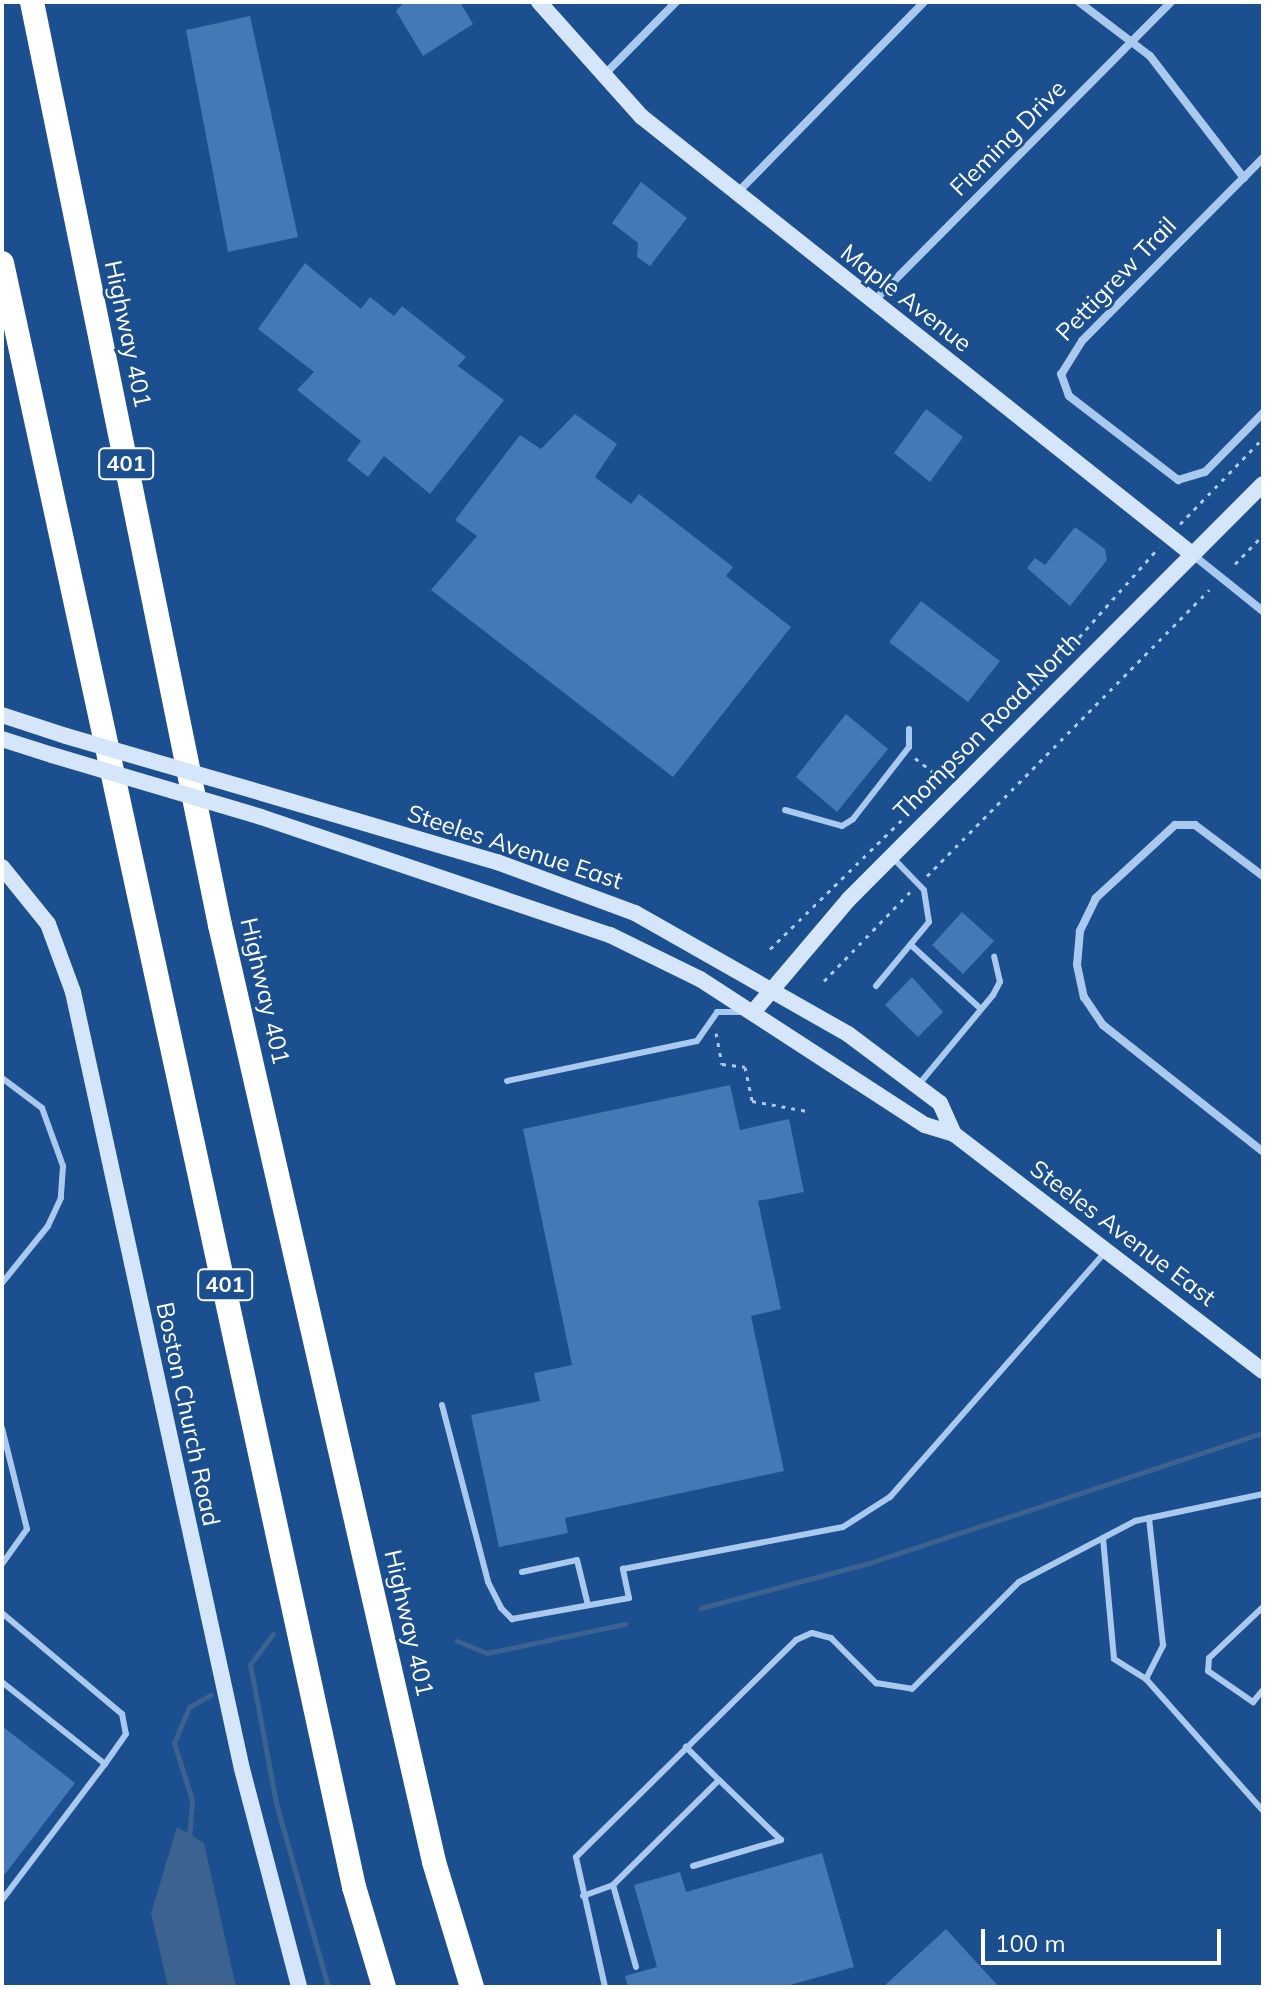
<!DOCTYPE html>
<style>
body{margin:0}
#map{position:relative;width:1265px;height:1989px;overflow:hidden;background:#1b4f8f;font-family:Mulish,sans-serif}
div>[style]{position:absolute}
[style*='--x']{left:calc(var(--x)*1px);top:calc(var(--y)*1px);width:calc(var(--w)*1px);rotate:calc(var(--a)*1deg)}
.water>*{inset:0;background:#3c6290}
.stream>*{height:5px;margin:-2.5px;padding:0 2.5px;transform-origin:2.5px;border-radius:2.5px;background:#3c6290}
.building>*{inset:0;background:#4478b7}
.path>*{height:3px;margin-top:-1.5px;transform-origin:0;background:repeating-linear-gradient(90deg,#a9c9ee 0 4px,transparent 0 10px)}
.lane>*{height:6px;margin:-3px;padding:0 3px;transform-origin:3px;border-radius:3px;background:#a9c9ee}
.street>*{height:8px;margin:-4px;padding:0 4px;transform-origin:4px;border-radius:4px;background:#a9c9ee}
.secondary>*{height:16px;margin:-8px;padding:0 8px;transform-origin:8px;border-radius:8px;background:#d6e6fa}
.highway>*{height:24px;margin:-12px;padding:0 12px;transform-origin:12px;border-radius:12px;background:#fff}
.secondary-bridge>*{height:16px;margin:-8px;padding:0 8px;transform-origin:8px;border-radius:8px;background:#d6e6fa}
span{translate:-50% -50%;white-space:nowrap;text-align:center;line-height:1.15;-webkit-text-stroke:6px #1b4f8f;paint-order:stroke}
.shield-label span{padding:2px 6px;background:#1b4f8f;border:2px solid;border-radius:6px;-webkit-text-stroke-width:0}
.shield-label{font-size:22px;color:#fff;font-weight:700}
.street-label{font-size:24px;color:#fff}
.frame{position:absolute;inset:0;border:4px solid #fff;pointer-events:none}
.scale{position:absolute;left:981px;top:1929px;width:240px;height:36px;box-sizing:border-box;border:4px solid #fff;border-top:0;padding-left:10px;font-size:24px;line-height:28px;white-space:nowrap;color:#fff;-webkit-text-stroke:6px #1b4f8f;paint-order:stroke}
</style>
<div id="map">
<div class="water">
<i style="clip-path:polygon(177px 1827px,204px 1843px,236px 1987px,168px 1987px,151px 1913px)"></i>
</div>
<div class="stream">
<i style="--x:701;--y:1608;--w:174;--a:-15"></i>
<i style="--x:869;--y:1563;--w:415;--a:-18.3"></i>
<i style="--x:273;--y:1634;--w:38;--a:127"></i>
<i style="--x:250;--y:1664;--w:141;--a:79.4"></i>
<i style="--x:276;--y:1803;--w:191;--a:74.2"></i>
<i style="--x:457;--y:1641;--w:32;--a:22"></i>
<i style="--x:487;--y:1653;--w:141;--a:-11.9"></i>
<i style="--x:189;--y:1840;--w:40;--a:-85.7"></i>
<i style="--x:192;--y:1800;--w:60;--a:-107.5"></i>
<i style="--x:174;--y:1743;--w:39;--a:-67"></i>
<i style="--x:189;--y:1707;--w:25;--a:-29"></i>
</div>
<div class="building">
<i style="clip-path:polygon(404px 2px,460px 2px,473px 24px,423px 56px,396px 11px)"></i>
<i style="clip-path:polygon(250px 16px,298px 237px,228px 252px,186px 30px)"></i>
<i style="clip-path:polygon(641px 182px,687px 218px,650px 266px,637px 257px,638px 243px,612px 223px)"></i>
<i style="clip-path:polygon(305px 263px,361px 309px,370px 297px,394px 316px,402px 306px,466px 357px,458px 366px,504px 400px,430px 494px,384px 456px,368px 477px,347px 460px,361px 441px,297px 390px,314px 372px,258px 329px)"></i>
<i style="clip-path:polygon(926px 409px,963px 437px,930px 482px,894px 453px)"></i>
<i style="clip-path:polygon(575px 414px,617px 444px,595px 477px,631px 504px,639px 494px,733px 567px,726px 576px,791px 627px,673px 777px,431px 590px,477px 536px,455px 520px,520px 435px,541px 449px)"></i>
<i style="clip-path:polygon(1075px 527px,1105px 549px,1107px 560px,1070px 606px,1027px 568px,1035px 558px,1045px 565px)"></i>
<i style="clip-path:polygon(921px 601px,1000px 661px,968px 702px,889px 642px)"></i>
<i style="clip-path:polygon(846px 714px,888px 749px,837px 812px,796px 777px)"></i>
<i style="clip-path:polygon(962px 912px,994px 941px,963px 974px,932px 945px)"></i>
<i style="clip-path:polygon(912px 977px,943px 1012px,918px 1037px,885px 1005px)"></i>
<i style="clip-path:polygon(730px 1085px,740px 1130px,789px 1119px,804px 1192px,758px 1201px,781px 1309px,751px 1316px,784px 1471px,565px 1518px,568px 1533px,499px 1547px,471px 1415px,540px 1401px,534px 1373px,572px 1365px,523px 1129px)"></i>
<i style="clip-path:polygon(2px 1726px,75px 1783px,2px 1878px)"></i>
<i style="clip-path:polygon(822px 1853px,854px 1967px,783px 1987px,628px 1987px,625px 1976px,657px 1967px,634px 1885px,680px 1872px,686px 1892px)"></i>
<i style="clip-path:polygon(946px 1929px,999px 1987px,883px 1987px)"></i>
</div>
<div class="path">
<i style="--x:1180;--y:524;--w:120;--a:-46"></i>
<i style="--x:1235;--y:564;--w:40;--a:-46"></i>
<i style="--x:1026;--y:697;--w:200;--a:-48.4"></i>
<i style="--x:915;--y:758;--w:33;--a:38"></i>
<i style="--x:927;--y:876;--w:402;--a:-45.4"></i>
<i style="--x:770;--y:949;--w:256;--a:-44.4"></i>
<i style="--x:824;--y:981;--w:124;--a:-46"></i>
<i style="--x:716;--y:1033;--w:32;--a:79"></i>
<i style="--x:722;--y:1064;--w:23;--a:7"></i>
<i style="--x:745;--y:1067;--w:35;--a:78"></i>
<i style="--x:752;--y:1101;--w:56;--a:10.3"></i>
</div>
<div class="lane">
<i style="--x:785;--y:810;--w:59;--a:15.7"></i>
<i style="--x:842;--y:826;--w:13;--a:-32"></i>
<i style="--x:853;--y:819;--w:91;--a:-52.1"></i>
<i style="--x:909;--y:747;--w:18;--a:-90"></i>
<i style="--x:912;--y:946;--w:93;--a:42.4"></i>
<i style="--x:876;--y:986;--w:83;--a:-50.4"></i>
<i style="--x:929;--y:922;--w:32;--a:-99"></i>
<i style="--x:924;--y:890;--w:43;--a:-134.1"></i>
<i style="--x:2;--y:1078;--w:50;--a:36.9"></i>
<i style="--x:42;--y:1108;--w:62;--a:70.1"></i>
<i style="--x:63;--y:1166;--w:32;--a:94"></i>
<i style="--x:61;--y:1198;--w:31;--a:115"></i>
<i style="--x:48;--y:1226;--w:73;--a:128.9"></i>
<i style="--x:507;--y:1081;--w:194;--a:-11.9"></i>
<i style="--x:697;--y:1041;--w:35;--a:-55"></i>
<i style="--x:717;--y:1012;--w:26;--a:0"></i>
<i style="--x:920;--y:1083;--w:114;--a:-50.3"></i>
<i style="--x:993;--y:995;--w:15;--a:-62"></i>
<i style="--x:1000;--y:982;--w:26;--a:-103"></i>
<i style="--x:442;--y:1405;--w:183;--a:75.4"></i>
<i style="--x:488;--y:1582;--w:29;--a:63"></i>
<i style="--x:501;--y:1608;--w:16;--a:45"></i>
<i style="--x:512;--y:1619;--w:119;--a:-10.2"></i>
<i style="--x:629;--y:1598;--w:30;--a:-102"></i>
<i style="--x:623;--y:1569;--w:224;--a:-10.8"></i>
<i style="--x:843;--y:1527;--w:56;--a:-32.6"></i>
<i style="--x:890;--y:1497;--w:325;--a:-48.7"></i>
<i style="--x:2;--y:1428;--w:104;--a:76.1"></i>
<i style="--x:27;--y:1529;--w:43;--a:125.5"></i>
<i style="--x:1103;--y:1538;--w:121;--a:84.8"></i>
<i style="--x:1114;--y:1659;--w:38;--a:32"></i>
<i style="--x:1146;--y:1679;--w:176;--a:48.4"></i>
<i style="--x:522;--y:1572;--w:56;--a:-12.3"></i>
<i style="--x:577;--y:1560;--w:46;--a:76.3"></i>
<i style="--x:1263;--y:1607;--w:74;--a:136.6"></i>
<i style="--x:1209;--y:1658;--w:13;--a:94"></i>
<i style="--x:1208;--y:1671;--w:55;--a:34.6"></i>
<i style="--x:1253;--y:1702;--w:16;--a:-50"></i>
<i style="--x:2;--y:1613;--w:157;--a:40.1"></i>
<i style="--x:122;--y:1714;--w:20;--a:79"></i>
<i style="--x:126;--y:1734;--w:37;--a:125"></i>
<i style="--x:105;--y:1764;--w:132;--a:-141.5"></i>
<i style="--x:1146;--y:1679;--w:38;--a:-63"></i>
<i style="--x:1163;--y:1645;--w:128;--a:-96.3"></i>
<i style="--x:693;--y:1866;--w:92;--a:-16.5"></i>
<i style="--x:781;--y:1840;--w:86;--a:-135.9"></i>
<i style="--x:613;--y:1885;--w:85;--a:74.3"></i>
<i style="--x:583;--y:1896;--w:32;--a:-20"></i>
<i style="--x:613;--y:1885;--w:149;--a:-44.7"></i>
<i style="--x:719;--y:1780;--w:47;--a:-135"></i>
<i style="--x:2;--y:1900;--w:171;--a:-52.9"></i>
<i style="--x:605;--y:1987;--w:133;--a:-102.6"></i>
<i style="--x:576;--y:1857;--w:309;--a:-44.6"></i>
<i style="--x:796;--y:1640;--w:17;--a:-24"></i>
<i style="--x:812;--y:1633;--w:20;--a:15"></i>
<i style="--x:831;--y:1638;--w:64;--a:45"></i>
<i style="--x:876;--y:1683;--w:36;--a:9"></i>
<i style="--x:912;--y:1689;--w:151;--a:-45"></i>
<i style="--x:1019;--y:1582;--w:131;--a:-27.7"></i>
<i style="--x:1135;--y:1521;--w:131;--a:-11.9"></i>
</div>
<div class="street">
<i style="--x:1079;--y:2;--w:89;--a:37.3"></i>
<i style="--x:1150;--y:56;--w:154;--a:52.4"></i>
<i style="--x:604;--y:75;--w:103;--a:-45.4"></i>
<i style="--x:1263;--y:158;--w:257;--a:134.7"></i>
<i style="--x:1082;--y:341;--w:39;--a:122"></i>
<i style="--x:1061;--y:374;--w:23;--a:70"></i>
<i style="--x:1069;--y:396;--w:138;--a:37.6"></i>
<i style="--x:1178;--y:480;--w:28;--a:-17"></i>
<i style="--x:1205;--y:472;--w:83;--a:-45.5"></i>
<i style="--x:737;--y:193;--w:267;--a:-45.6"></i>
<i style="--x:873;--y:302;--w:423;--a:-45.2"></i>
<i style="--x:1193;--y:555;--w:90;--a:38.7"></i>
<i style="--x:1263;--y:876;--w:85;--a:-143.1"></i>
<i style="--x:1195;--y:825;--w:20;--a:180"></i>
<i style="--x:1175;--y:825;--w:108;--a:137.3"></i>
<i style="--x:1096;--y:898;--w:37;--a:116"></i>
<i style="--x:1080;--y:931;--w:34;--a:95"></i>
<i style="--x:1077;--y:965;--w:33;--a:78"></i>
<i style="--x:1084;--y:997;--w:34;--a:56"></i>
<i style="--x:1103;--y:1025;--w:204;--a:38.4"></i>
</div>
<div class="secondary">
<i style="--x:539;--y:2;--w:154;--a:48.2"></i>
<i style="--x:642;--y:117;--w:702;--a:38.47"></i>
<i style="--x:2;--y:715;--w:67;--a:18.2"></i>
<i style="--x:2;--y:739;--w:52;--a:17.7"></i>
<i style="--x:262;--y:793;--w:245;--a:16.4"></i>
<i style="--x:497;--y:862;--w:147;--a:20.3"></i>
<i style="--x:635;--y:913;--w:245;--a:29.6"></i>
<i style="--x:848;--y:1034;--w:115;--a:36.9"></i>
<i style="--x:940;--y:1103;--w:34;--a:66"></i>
<i style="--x:261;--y:817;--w:368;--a:18.7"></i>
<i style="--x:610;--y:935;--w:100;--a:26.1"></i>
<i style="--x:700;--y:979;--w:268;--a:33"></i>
<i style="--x:925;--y:1125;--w:30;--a:17"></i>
<i style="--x:954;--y:1134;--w:389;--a:37.5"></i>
<i style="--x:2;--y:867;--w:73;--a:51.1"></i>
<i style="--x:48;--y:924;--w:72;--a:69.8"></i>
<i style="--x:73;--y:992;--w:795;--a:77.73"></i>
<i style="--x:242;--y:1769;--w:225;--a:75.3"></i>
<i style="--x:754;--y:1011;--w:147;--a:-49.7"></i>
<i style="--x:849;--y:899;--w:586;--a:-45.07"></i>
</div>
<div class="highway">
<i style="--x:32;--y:2;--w:942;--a:78.49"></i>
<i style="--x:220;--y:925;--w:961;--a:77.13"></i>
<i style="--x:434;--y:1862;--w:131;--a:73.1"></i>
<i style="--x:2;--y:263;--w:1662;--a:77.77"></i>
<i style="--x:354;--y:1887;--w:104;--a:73.3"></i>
</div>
<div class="secondary-bridge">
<i style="--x:66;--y:736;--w:204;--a:16.2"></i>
<i style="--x:52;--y:755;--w:218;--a:16.5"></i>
</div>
<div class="shield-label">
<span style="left:126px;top:464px">401</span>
<span style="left:225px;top:1285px">401</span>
</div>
<div class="street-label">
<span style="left:1008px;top:138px;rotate:-45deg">Fleming Drive</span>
<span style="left:1116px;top:279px;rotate:-46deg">Pettigrew Trail</span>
<span style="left:906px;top:298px;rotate:38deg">Maple Avenue</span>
<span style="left:128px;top:334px;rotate:78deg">Highway 401</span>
<span style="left:987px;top:726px;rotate:-45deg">Thompson Road North</span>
<span style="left:515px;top:847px;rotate:18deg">Steeles Avenue East</span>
<span style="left:265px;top:991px;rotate:77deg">Highway 401</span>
<span style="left:1123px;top:1233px;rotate:37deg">Steeles Avenue East</span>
<span style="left:188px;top:1414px;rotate:78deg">Boston Church Road</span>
<span style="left:409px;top:1623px;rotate:77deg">Highway 401</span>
</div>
<div class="frame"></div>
<div class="scale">100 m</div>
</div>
